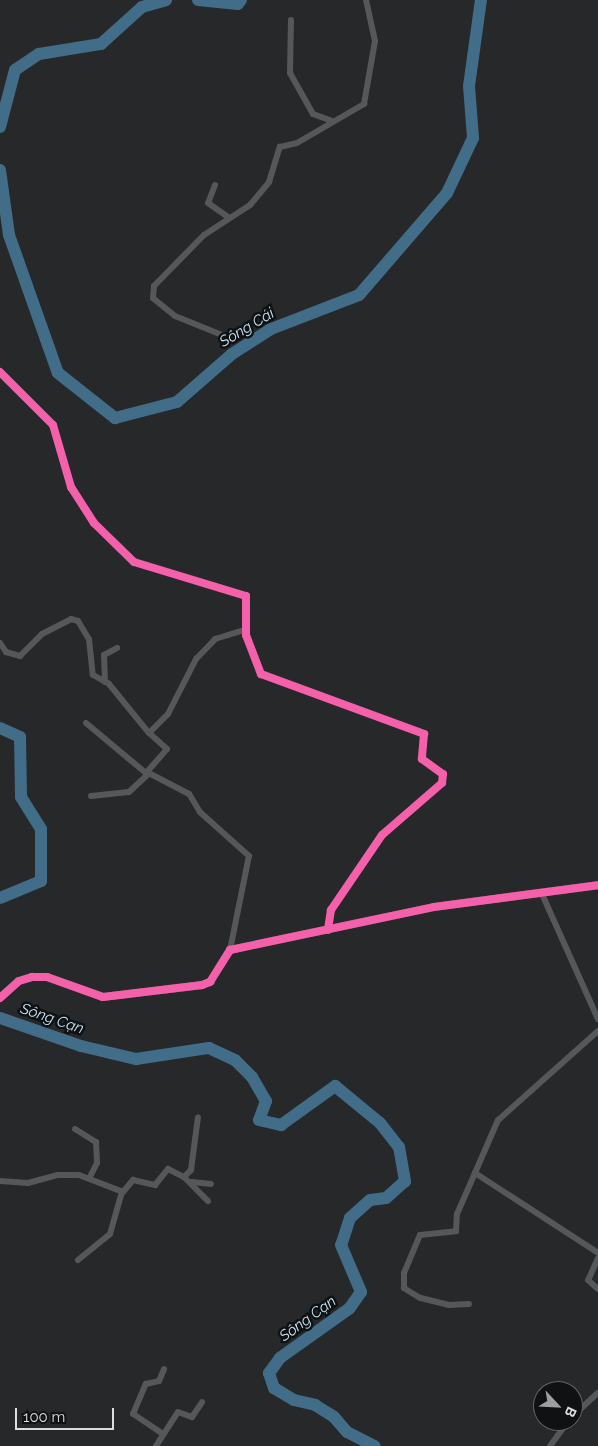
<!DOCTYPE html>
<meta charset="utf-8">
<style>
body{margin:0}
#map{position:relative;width:598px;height:1446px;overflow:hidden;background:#262829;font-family:Raleway,sans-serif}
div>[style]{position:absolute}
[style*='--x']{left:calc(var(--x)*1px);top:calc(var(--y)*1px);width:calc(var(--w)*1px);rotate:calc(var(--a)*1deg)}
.river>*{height:12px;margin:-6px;padding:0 6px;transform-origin:6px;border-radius:6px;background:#416d88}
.minor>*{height:6px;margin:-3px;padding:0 3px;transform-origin:3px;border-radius:3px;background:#565758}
.tertiary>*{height:8px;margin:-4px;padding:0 4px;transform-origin:4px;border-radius:4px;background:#565758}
.cycleway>*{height:8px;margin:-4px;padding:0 4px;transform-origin:4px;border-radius:4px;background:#f560ab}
span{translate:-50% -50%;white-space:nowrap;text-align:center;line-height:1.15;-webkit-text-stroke:5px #0f1112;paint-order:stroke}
.water-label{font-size:15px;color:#c7e4f6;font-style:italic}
.north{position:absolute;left:533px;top:1381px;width:50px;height:50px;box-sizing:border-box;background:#0f1112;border:1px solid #616364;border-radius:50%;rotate:115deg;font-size:14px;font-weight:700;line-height:20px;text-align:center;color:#dcdee0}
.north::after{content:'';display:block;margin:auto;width:18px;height:22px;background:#9c9ea0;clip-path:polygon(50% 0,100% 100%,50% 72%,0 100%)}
.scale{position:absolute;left:15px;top:1408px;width:99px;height:22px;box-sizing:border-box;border:2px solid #dcdee0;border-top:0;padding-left:6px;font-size:15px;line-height:18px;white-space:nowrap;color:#dcdee0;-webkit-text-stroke:4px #0f1112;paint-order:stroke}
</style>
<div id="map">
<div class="river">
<i style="--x:198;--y:0;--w:40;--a:5.7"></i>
<i style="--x:238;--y:4;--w:5;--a:-53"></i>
<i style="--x:0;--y:127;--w:59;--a:-75.3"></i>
<i style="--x:15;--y:70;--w:29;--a:-34"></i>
<i style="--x:39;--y:54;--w:63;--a:-9.2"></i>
<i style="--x:101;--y:44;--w:55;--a:-42.1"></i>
<i style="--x:142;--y:7;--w:25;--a:-16"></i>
<i style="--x:0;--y:170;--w:66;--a:82.1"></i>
<i style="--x:9;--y:235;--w:146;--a:70.5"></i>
<i style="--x:58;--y:373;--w:73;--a:38.3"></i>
<i style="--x:115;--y:418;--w:64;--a:-14.5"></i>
<i style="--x:177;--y:402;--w:73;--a:-41.1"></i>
<i style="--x:232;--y:354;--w:46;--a:-32.7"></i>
<i style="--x:271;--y:329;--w:94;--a:-21.1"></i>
<i style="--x:359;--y:295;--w:135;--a:-49.2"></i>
<i style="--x:447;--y:193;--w:61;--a:-64.7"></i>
<i style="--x:473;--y:138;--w:52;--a:-94.4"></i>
<i style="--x:469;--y:86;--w:87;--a:-82.1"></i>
<i style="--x:0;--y:728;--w:22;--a:24"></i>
<i style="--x:20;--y:737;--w:60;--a:89"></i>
<i style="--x:21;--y:797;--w:38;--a:58"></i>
<i style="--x:41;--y:829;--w:52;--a:90"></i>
<i style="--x:41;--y:881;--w:44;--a:157.5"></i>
<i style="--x:0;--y:1018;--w:86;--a:19.1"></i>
<i style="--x:81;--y:1046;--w:57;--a:13.3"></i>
<i style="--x:136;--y:1059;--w:74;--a:-8.6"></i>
<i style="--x:209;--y:1048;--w:29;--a:25"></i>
<i style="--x:235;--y:1060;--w:24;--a:45"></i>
<i style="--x:252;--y:1077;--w:28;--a:60"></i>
<i style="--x:266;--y:1101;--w:20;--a:110"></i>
<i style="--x:259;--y:1120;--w:23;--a:13"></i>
<i style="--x:281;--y:1125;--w:67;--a:-35.8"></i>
<i style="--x:335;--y:1086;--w:58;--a:39.4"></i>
<i style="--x:380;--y:1123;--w:31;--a:52"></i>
<i style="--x:399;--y:1147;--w:35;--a:80"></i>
<i style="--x:405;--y:1181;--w:25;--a:138"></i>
<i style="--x:386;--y:1198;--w:16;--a:173"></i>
<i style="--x:370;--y:1200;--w:27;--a:138"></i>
<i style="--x:350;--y:1218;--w:28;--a:108"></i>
<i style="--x:341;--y:1245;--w:51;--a:66.9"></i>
<i style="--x:361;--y:1292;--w:19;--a:125"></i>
<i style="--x:350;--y:1308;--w:86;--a:144.5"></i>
<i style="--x:280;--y:1358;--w:19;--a:126"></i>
<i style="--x:269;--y:1373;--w:16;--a:72"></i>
<i style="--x:274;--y:1388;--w:23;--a:31"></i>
<i style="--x:294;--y:1400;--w:22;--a:13"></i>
<i style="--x:315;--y:1405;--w:22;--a:32"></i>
<i style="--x:334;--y:1417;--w:20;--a:49"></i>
<i style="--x:347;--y:1432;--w:31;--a:27"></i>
</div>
<div class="minor">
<i style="--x:291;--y:20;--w:53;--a:91.1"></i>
<i style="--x:290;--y:73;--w:47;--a:60.7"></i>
<i style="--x:313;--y:114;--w:20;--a:20"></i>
<i style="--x:215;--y:185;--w:19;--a:111"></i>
<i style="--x:208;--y:203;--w:24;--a:35"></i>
<i style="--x:227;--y:337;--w:56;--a:-158"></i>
<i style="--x:175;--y:316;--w:28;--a:-141"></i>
<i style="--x:153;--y:298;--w:12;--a:-85"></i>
<i style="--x:154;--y:286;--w:71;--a:-45.6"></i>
<i style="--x:204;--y:235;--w:55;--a:-33.1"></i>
<i style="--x:250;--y:205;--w:30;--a:-50"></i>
<i style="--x:269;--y:182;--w:37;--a:-73"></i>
<i style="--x:280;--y:147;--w:17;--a:-13"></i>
<i style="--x:297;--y:143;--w:78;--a:-30.2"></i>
<i style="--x:364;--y:104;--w:64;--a:-80.1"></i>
<i style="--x:375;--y:41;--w:42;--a:-102.4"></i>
<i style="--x:0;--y:372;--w:75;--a:45"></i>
<i style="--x:53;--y:425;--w:65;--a:73.8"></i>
<i style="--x:71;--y:487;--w:43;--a:57.4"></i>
<i style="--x:94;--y:523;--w:56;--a:44.3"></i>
<i style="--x:134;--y:562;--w:117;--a:16.9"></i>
<i style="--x:246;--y:596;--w:39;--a:90"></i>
<i style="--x:246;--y:635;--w:42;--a:69"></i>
<i style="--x:261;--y:674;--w:174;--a:20.2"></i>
<i style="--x:424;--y:734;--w:25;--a:95"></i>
<i style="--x:422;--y:759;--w:26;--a:36"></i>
<i style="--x:443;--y:774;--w:9;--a:96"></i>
<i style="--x:442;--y:783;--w:79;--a:139.1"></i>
<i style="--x:382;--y:835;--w:91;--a:124.2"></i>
<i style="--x:331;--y:910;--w:20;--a:99"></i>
<i style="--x:0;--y:643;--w:11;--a:56"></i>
<i style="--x:6;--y:652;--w:15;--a:16"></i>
<i style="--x:20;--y:656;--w:31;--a:-45"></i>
<i style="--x:42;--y:634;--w:33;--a:-27"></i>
<i style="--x:71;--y:619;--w:7;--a:16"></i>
<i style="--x:78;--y:621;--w:21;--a:59"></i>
<i style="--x:89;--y:639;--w:36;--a:84"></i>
<i style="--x:93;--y:675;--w:18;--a:29"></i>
<i style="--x:109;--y:684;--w:63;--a:50.8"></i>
<i style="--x:105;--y:682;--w:27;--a:-92"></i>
<i style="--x:104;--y:655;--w:15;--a:-28"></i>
<i style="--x:86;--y:723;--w:80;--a:39.9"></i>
<i style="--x:91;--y:796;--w:38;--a:-6"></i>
<i style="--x:129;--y:792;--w:26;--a:-43"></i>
<i style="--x:542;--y:894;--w:137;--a:65.9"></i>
<i style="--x:230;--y:950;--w:96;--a:-78.6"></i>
<i style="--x:249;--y:856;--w:66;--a:-138.1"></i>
<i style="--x:200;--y:812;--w:21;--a:-121"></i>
<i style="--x:189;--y:794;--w:47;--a:-152.4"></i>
<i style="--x:147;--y:772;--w:30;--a:-49"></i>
<i style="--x:167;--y:749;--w:24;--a:-138"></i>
<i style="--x:149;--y:733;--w:27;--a:-45"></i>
<i style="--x:168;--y:714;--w:62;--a:-63"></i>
<i style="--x:196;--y:659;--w:28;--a:-46"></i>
<i style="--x:215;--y:639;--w:31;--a:-17"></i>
<i style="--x:598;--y:1031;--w:134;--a:138.3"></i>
<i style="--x:498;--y:1120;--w:58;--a:113.5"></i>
<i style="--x:475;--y:1173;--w:147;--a:33"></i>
<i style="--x:75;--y:1129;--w:25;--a:32"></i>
<i style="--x:96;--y:1142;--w:21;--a:87"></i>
<i style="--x:97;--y:1163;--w:16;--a:117"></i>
<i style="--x:184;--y:1177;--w:34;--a:45"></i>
<i style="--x:0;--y:1181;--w:28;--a:4"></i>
<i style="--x:28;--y:1183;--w:31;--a:-15"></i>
<i style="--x:58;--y:1175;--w:21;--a:0"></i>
<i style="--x:79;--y:1175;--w:47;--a:21.1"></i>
<i style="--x:123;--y:1192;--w:16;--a:-50"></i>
<i style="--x:133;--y:1180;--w:23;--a:13"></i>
<i style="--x:155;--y:1185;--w:21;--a:-51"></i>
<i style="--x:168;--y:1169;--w:18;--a:27"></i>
<i style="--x:184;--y:1177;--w:10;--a:-45"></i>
<i style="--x:191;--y:1170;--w:53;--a:-82.5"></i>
<i style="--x:192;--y:1182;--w:19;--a:6"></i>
<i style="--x:598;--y:1258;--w:24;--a:114"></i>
<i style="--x:588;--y:1280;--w:13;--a:42"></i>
<i style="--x:78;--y:1260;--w:41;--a:-39.1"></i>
<i style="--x:110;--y:1234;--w:44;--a:-74.1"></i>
<i style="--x:469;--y:1304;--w:20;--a:177"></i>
<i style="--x:449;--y:1305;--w:30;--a:-166"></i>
<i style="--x:420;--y:1298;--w:19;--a:-148"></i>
<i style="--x:404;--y:1288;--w:15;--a:-90"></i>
<i style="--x:404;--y:1273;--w:41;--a:-67.2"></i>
<i style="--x:420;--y:1235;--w:36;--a:-6"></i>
<i style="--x:456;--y:1231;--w:17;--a:-87"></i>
<i style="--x:457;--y:1214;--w:45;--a:-66.3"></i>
<i style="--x:573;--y:1416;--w:34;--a:-43"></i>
<i style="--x:163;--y:1434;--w:36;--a:-146"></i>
<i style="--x:133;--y:1414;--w:33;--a:-67"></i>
<i style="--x:146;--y:1384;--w:13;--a:-13"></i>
<i style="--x:159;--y:1381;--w:13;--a:-67"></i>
<i style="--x:156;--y:1446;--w:40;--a:-57.1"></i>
<i style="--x:178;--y:1412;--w:15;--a:20"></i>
<i style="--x:192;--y:1417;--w:18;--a:-56"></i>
<i style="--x:550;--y:1446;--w:31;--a:-54"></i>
</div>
<div class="tertiary">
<i style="--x:0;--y:998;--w:25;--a:-42"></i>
<i style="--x:19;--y:981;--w:14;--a:-17"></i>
<i style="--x:32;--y:977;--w:15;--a:0"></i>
<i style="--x:47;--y:977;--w:59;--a:19.7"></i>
<i style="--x:103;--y:997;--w:100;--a:-6.9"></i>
<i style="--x:202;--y:985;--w:9;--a:-21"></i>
<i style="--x:210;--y:982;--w:38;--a:-58"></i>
<i style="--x:230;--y:950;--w:208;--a:-11.9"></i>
<i style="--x:434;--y:907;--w:165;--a:-7.6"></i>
</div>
<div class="cycleway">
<i style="--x:0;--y:372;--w:75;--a:45"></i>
<i style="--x:53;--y:425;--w:65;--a:73.8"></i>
<i style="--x:71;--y:487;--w:43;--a:57.4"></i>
<i style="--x:94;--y:523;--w:56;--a:44.3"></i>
<i style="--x:134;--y:562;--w:117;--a:16.9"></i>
<i style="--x:246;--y:596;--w:39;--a:90"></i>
<i style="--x:246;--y:635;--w:42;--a:69"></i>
<i style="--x:261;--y:674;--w:174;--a:20.2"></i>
<i style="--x:424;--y:734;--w:25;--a:95"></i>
<i style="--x:422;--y:759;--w:26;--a:36"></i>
<i style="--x:443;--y:774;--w:9;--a:96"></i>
<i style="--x:442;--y:783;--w:79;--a:139.1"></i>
<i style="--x:382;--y:835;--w:91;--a:124.2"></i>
<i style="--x:331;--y:910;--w:20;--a:99"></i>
<i style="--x:0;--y:998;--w:25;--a:-42"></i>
<i style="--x:19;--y:981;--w:14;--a:-17"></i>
<i style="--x:32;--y:977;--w:15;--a:0"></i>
<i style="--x:47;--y:977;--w:59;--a:19.7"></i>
<i style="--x:103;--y:997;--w:100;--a:-6.9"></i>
<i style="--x:202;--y:985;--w:9;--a:-21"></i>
<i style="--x:210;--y:982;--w:38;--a:-58"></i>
<i style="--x:230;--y:950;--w:208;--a:-11.9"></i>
<i style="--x:434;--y:907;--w:165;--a:-7.6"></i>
</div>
<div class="water-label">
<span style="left:247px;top:328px;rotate:-31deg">Sông Cái</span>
<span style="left:52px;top:1019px;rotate:19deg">Sông Cạn</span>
<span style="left:308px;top:1319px;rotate:-36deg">Sông Cạn</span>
</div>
<div class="north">B</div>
<div class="scale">100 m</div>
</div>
